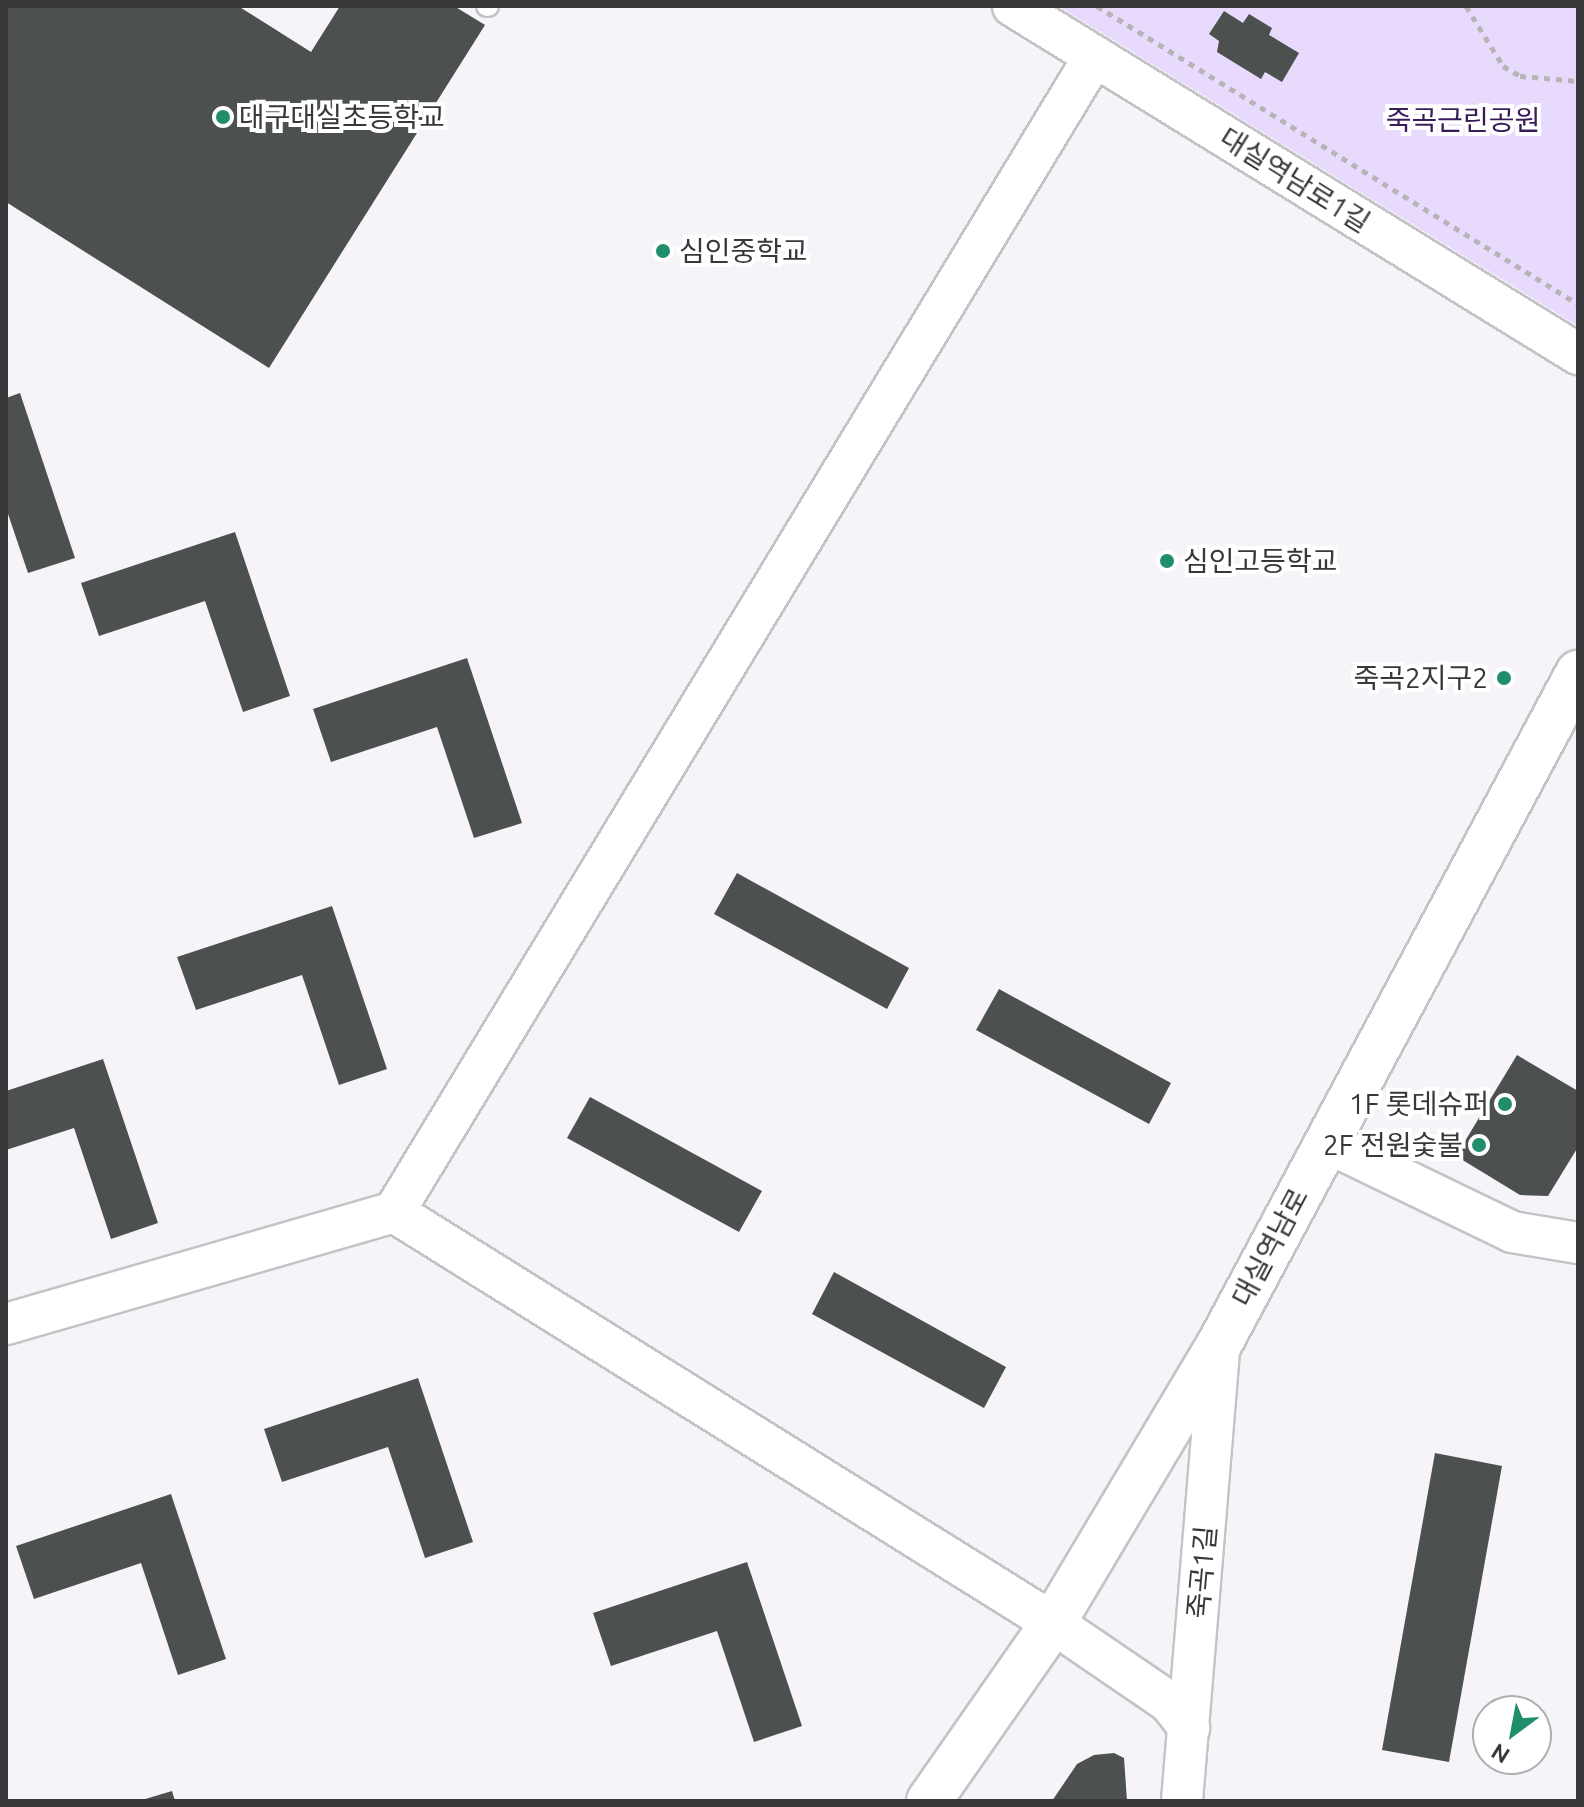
<!DOCTYPE html>
<meta charset="utf-8">
<style>
body{margin:0}
#map{position:relative;width:1584px;height:1807px;overflow:hidden;background:#f6f4f8;font-family:Ubuntu,"Noto Sans KR",sans-serif}
div>[style]{position:absolute}
[style*='--x']{left:calc(var(--x)*1px);top:calc(var(--y)*1px);width:calc(var(--w)*1px);rotate:calc(var(--a)*1deg)}
.green>*{inset:0;background:#e8dafd}
.building>*{inset:0;background:#4c504e}
.path>*{height:5px;margin-top:-2.5px;transform-origin:0;background:repeating-linear-gradient(90deg,#b6b4b7 0 6px,transparent 0 12px)}
.roads{filter:drop-shadow(2px 0 #c4c3c6) drop-shadow(-2px 0 #c4c3c6) drop-shadow(0 2px #c4c3c6) drop-shadow(0 -2px #c4c3c6)}
.lane>*{height:20px;margin:-10px;padding:0 10px;transform-origin:10px;border-radius:10px;background:#fff}
.street>*{height:40px;margin:-20px;padding:0 20px;transform-origin:20px;border-radius:20px;background:#fff}
.secondary>*{height:44px;margin:-22px;padding:0 22px;transform-origin:22px;border-radius:22px;background:#fff}
.dots>*{width:22px;height:22px;translate:-50% -50%;box-sizing:border-box;border:4px solid #fff;border-radius:50%}
span{translate:-50% -50%;white-space:nowrap;text-align:center;line-height:1.15;-webkit-text-stroke:8px #fff;paint-order:stroke}
.poi-label{font-size:28px;color:#383739}
.left{translate:0 -50%;text-align:left}
.right{translate:-100% -50%;text-align:right}
.park-label{font-size:28px;color:#391c57}
.street-label{font-size:28px;color:#383739}
.frame{position:absolute;inset:0;border:8px solid #383739;pointer-events:none}
.north{position:absolute;left:1472px;top:1695px;width:80px;height:80px;box-sizing:border-box;background:#fff;border:2px solid #afafb0;border-radius:50%;rotate:212deg;font-size:22px;font-weight:700;line-height:32px;text-align:center;color:#383739}
.north::after{content:'';display:block;margin:auto;width:28px;height:36px;background:#208d6c;clip-path:polygon(50% 0,100% 100%,50% 72%,0 100%)}
</style>
<div id="map">
<div class="green">
<i style="clip-path:polygon(1058px 6px,1572px 6px,1578px 10px,1578px 326px)"></i>
</div>
<div class="building">
<i style="clip-path:polygon(7px 6px,238px 6px,311px 52px,340px 6px,454px 6px,485px 25px,269px 368px,6px 202px)"></i>
<i style="clip-path:polygon(1224px 11px,1243px 23px,1249px 14px,1272px 28px,1269px 35px,1299px 53px,1282px 82px,1265px 72px,1261px 79px,1217px 52px,1219px 41px,1209px 34px)"></i>
<i style="clip-path:polygon(20px 393px,75px 558px,28px 573px,6px 508px,6px 398px)"></i>
<i style="clip-path:polygon(235px 532px,290px 696px,243px 712px,205px 601px,99px 636px,81px 583px)"></i>
<i style="clip-path:polygon(467px 658px,522px 823px,474px 838px,437px 727px,331px 762px,313px 709px)"></i>
<i style="clip-path:polygon(737px 873px,909px 968px,887px 1009px,714px 914px)"></i>
<i style="clip-path:polygon(332px 906px,387px 1069px,339px 1085px,302px 975px,196px 1010px,177px 957px)"></i>
<i style="clip-path:polygon(999px 989px,1171px 1083px,1149px 1124px,976px 1030px)"></i>
<i style="clip-path:polygon(1517px 1055px,1578px 1091px,1578px 1147px,1548px 1196px,1520px 1195px,1456px 1156px)"></i>
<i style="clip-path:polygon(103px 1059px,158px 1223px,111px 1239px,74px 1128px,6px 1150px,6px 1091px)"></i>
<i style="clip-path:polygon(590px 1097px,762px 1191px,739px 1232px,567px 1138px)"></i>
<i style="clip-path:polygon(834px 1272px,1006px 1367px,984px 1408px,812px 1314px)"></i>
<i style="clip-path:polygon(418px 1378px,473px 1542px,425px 1558px,388px 1447px,282px 1482px,264px 1429px)"></i>
<i style="clip-path:polygon(1435px 1453px,1502px 1466px,1449px 1762px,1382px 1750px)"></i>
<i style="clip-path:polygon(171px 1494px,226px 1659px,178px 1675px,141px 1563px,34px 1599px,16px 1546px)"></i>
<i style="clip-path:polygon(747px 1562px,802px 1726px,754px 1742px,717px 1631px,611px 1666px,593px 1613px)"></i>
<i style="clip-path:polygon(1114px 1753px,1124px 1758px,1127px 1801px,1052px 1801px,1077px 1764px,1094px 1755px)"></i>
<i style="clip-path:polygon(172px 1791px,175px 1801px,142px 1801px,142px 1800px)"></i>
</div>
<div class="path">
<i style="--x:1097;--y:6;--w:566;--a:31.78"></i>
<i style="--x:1466;--y:6;--w:70;--a:58.3"></i>
<i style="--x:1503;--y:66;--w:20;--a:30"></i>
<i style="--x:1520;--y:76;--w:58;--a:4.9"></i>
</div>
<div class="roads">
<div class="lane">
<i style="--x:487;--y:6;--w:1;--a:0"></i>
</div>
<div class="street">
<i style="--x:1013;--y:6;--w:664;--a:31.63"></i>
<i style="--x:1326;--y:1142;--w:207;--a:25.8"></i>
<i style="--x:1512;--y:1232;--w:67;--a:9.5"></i>
<i style="--x:394;--y:1212;--w:777;--a:31.95"></i>
<i style="--x:1053;--y:1623;--w:140;--a:34.3"></i>
<i style="--x:1169;--y:1702;--w:33;--a:52"></i>
<i style="--x:6;--y:1324;--w:404;--a:-16.1"></i>
<i style="--x:394;--y:1212;--w:1351;--a:-58.78"></i>
<i style="--x:1182;--y:1801;--w:460;--a:-85.3"></i>
</div>
<div class="secondary">
<i style="--x:929;--y:1801;--w:217;--a:-55.1"></i>
<i style="--x:1053;--y:1623;--w:326;--a:-59.2"></i>
<i style="--x:1220;--y:1343;--w:760;--a:-61.88"></i>
</div>
</div>
<div class="dots">
<i style="left:223px;top:117px;background:#208d6c"></i>
<i style="left:663px;top:251px;background:#208d6c"></i>
<i style="left:1167px;top:561px;background:#208d6c"></i>
<i style="left:1504px;top:678px;background:#208d6c"></i>
<i style="left:1505px;top:1104px;background:#208d6c"></i>
<i style="left:1479px;top:1145px;background:#208d6c"></i>
</div>
<div class="poi-label">
<span class="left" style="left:239px;top:117px">대구대실초등학교</span>
<span class="left" style="left:679px;top:251px">심인중학교</span>
<span class="left" style="left:1183px;top:561px">심인고등학교</span>
<span class="right" style="left:1488px;top:678px">죽곡2지구2</span>
<span class="right" style="left:1489px;top:1104px">1F 롯데슈퍼</span>
<span class="right" style="left:1463px;top:1145px">2F 전원숯불</span>
</div>
<div class="park-label">
<span style="left:1463px;top:120px">죽곡근린공원</span>
</div>
<div class="street-label">
<span style="left:1295px;top:180px;rotate:32deg">대실역남로1길</span>
<span style="left:1270px;top:1247px;rotate:-62deg">대실역남로</span>
<span style="left:1202px;top:1572px;rotate:-85deg">죽곡1길</span>
</div>
<div class="frame"></div>
<div class="north">N</div>
</div>
